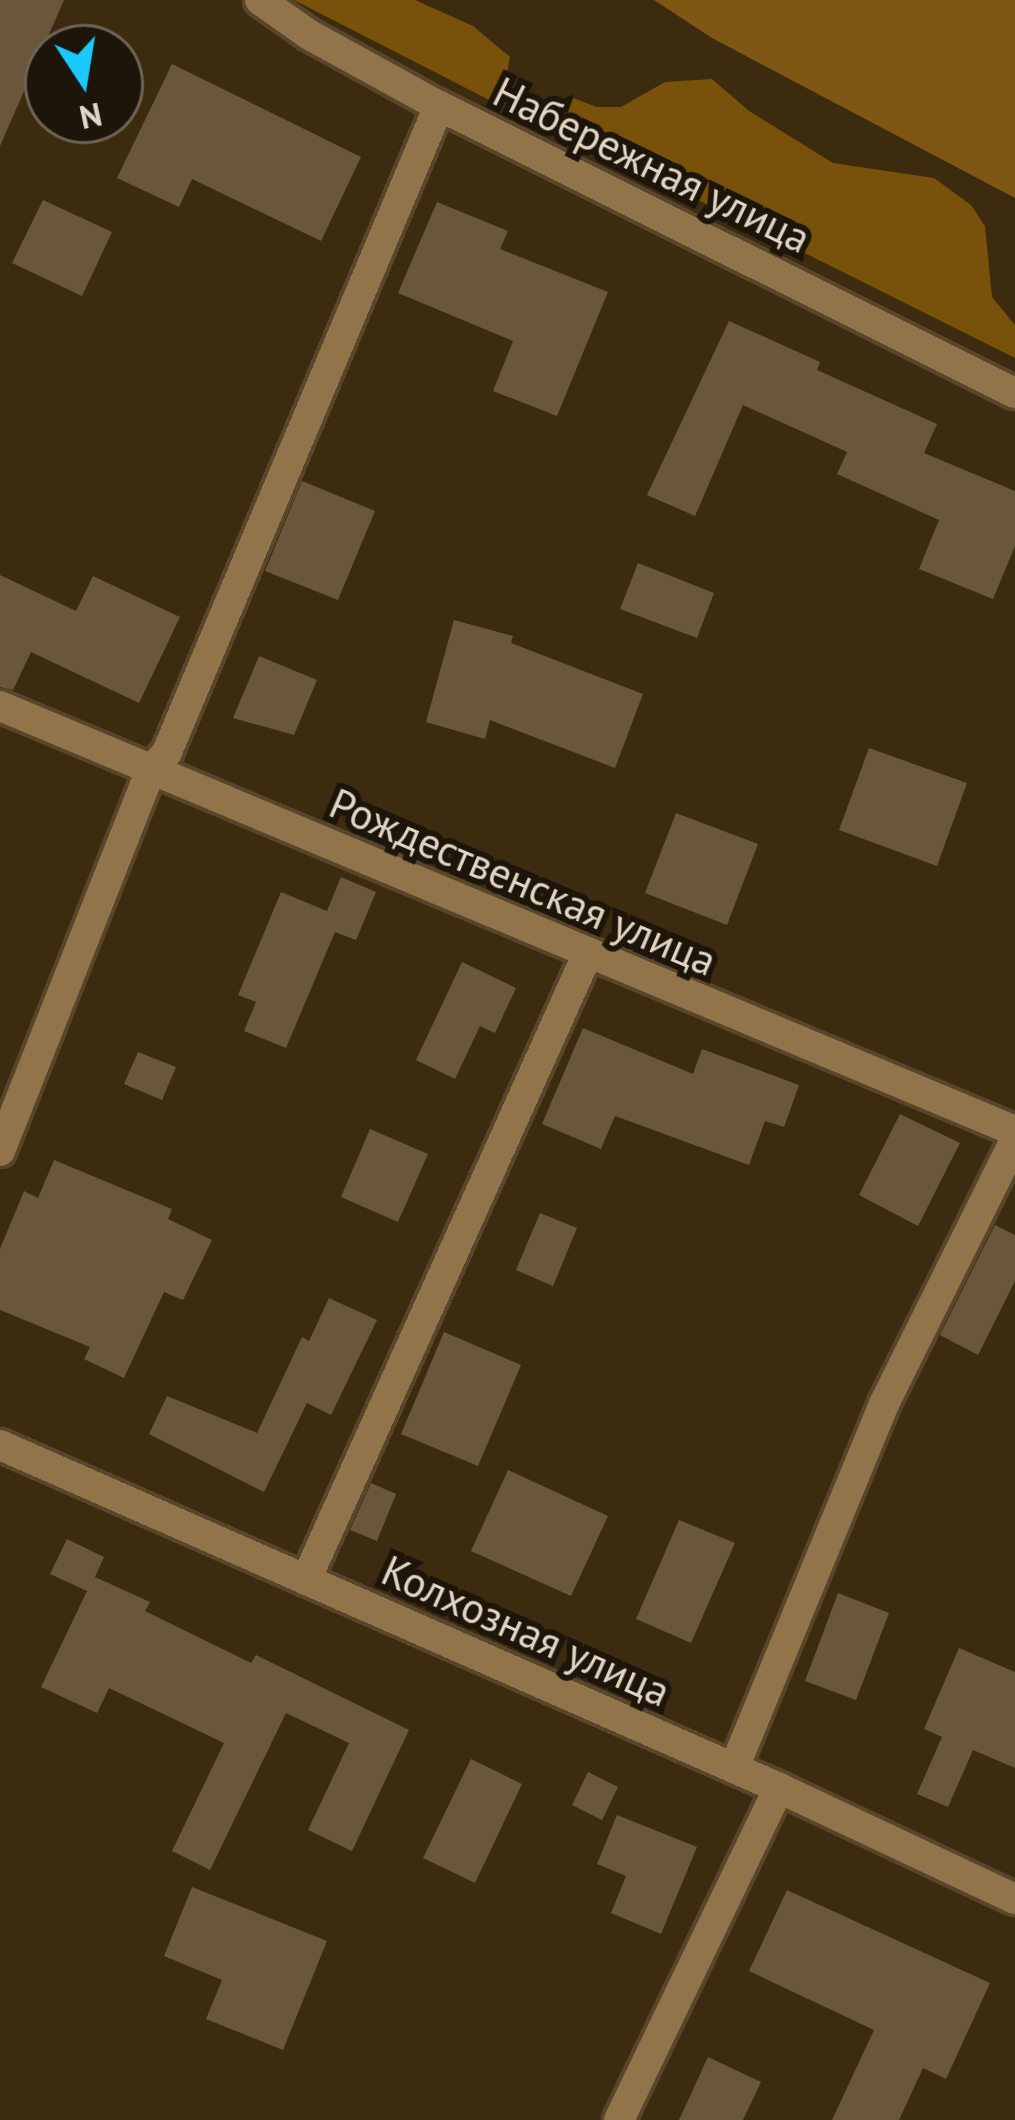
<!DOCTYPE html>
<meta charset="utf-8">
<style>
body{margin:0}
#map{position:relative;width:1015px;height:2120px;overflow:hidden;background:#3d2b0f;font-family:"PT Sans",sans-serif}
div>[style]{position:absolute}
[style*='--x']{left:calc(var(--x)*1px);top:calc(var(--y)*1px);width:calc(var(--w)*1px);rotate:calc(var(--a)*1deg)}
.forest>*{inset:0;background:#78510b}
.water>*{inset:0;background:#7f5715}
.building>*{inset:0;background:#6a563a}
.roads{filter:drop-shadow(3px 0 #57462c) drop-shadow(-3px 0 #57462c) drop-shadow(0 3px #57462c) drop-shadow(0 -3px #57462c)}
.minor>*{height:30px;margin:-15px;padding:0 15px;transform-origin:15px;border-radius:15px;background:#92744a}
span{translate:-50% -50%;white-space:nowrap;text-align:center;line-height:1.15;-webkit-text-stroke:12px #1e150a;paint-order:stroke}
.street-label{font-size:42px;color:#e1d5c5}
.north{position:absolute;left:24px;top:24px;width:120px;height:120px;box-sizing:border-box;background:#1e150a;border:3px solid #6c6255;border-radius:50%;rotate:168deg;font-size:33px;font-weight:700;line-height:48px;text-align:center;color:#e1d5c5}
.north::after{content:'';display:block;margin:auto;width:42px;height:54px;background:#1bc9fc;clip-path:polygon(50% 0,100% 100%,50% 72%,0 100%)}
</style>
<div id="map">
<div class="forest">
<i style="clip-path:polygon(294px 0,415px 0,473px 26px,510px 57px,501px 106px)"></i>
<i style="clip-path:polygon(712px 79px,749px 111px,833px 163px,934px 178px,971px 205px,985px 226px,992px 297px,1015px 325px,1015px 358px,538px 120px,547px 100px,573px 98px,597px 107px,621px 107px,665px 82px)"></i>
</div>
<div class="water">
<i style="clip-path:polygon(654px 0,1015px 0,1015px 198px,712px 38px)"></i>
</div>
<div class="building">
<i style="clip-path:polygon(0 0,64px 0,0 146px)"></i>
<i style="clip-path:polygon(172px 64px,361px 157px,321px 241px,192px 179px,179px 207px,117px 178px)"></i>
<i style="clip-path:polygon(43px 200px,112px 232px,82px 296px,12px 263px)"></i>
<i style="clip-path:polygon(437px 202px,508px 231px,500px 249px,608px 292px,557px 416px,493px 391px,513px 341px,398px 293px)"></i>
<i style="clip-path:polygon(729px 321px,820px 362px,817px 370px,937px 424px,924px 453px,1015px 491px,1015px 546px,993px 599px,919px 569px,939px 520px,837px 474px,847px 452px,743px 405px,695px 516px,647px 495px)"></i>
<i style="clip-path:polygon(302px 481px,375px 511px,338px 600px,265px 571px)"></i>
<i style="clip-path:polygon(638px 563px,714px 593px,697px 638px,620px 609px)"></i>
<i style="clip-path:polygon(0 575px,76px 611px,93px 576px,180px 617px,139px 703px,31px 652px,13px 690px,0 687px)"></i>
<i style="clip-path:polygon(454px 620px,513px 636px,511px 643px,643px 694px,615px 768px,490px 720px,485px 739px,426px 722px)"></i>
<i style="clip-path:polygon(259px 656px,317px 680px,294px 735px,233px 718px)"></i>
<i style="clip-path:polygon(869px 748px,967px 783px,937px 866px,839px 830px)"></i>
<i style="clip-path:polygon(676px 813px,758px 844px,727px 925px,645px 893px)"></i>
<i style="clip-path:polygon(341px 877px,376px 892px,356px 940px,335px 932px,286px 1048px,244px 1031px,256px 1002px,238px 995px,281px 892px,327px 911px)"></i>
<i style="clip-path:polygon(462px 962px,516px 988px,495px 1033px,480px 1026px,455px 1079px,416px 1060px)"></i>
<i style="clip-path:polygon(583px 1028px,693px 1074px,702px 1049px,799px 1085px,784px 1127px,765px 1121px,749px 1165px,615px 1116px,601px 1149px,542px 1124px)"></i>
<i style="clip-path:polygon(138px 1052px,176px 1067px,162px 1100px,124px 1084px)"></i>
<i style="clip-path:polygon(900px 1114px,960px 1143px,918px 1226px,859px 1195px)"></i>
<i style="clip-path:polygon(370px 1129px,428px 1154px,398px 1222px,341px 1197px)"></i>
<i style="clip-path:polygon(54px 1160px,172px 1209px,168px 1219px,212px 1240px,183px 1300px,164px 1292px,124px 1378px,84px 1359px,90px 1347px,0 1310px,0 1249px,24px 1191px,38px 1198px)"></i>
<i style="clip-path:polygon(540px 1213px,577px 1228px,553px 1286px,516px 1270px)"></i>
<i style="clip-path:polygon(995px 1225px,1015px 1235px,1015px 1281px,978px 1355px,940px 1335px)"></i>
<i style="clip-path:polygon(329px 1298px,377px 1320px,331px 1415px,307px 1403px,264px 1492px,149px 1434px,167px 1396px,257px 1433px,302px 1337px,309px 1341px)"></i>
<i style="clip-path:polygon(444px 1332px,521px 1365px,478px 1466px,401px 1434px)"></i>
<i style="clip-path:polygon(508px 1470px,608px 1516px,571px 1596px,471px 1551px)"></i>
<i style="clip-path:polygon(371px 1483px,396px 1494px,377px 1541px,350px 1530px)"></i>
<i style="clip-path:polygon(679px 1520px,735px 1543px,691px 1643px,636px 1619px)"></i>
<i style="clip-path:polygon(67px 1539px,104px 1557px,95px 1577px,150px 1602px,145px 1611px,251px 1663px,256px 1655px,409px 1730px,352px 1851px,308px 1830px,349px 1743px,286px 1713px,210px 1870px,172px 1851px,224px 1743px,109px 1688px,97px 1713px,41px 1687px,87px 1591px,50px 1574px)"></i>
<i style="clip-path:polygon(838px 1593px,889px 1613px,856px 1700px,805px 1681px)"></i>
<i style="clip-path:polygon(959px 1648px,1015px 1672px,1015px 1768px,973px 1750px,948px 1807px,917px 1794px,942px 1737px,924px 1729px)"></i>
<i style="clip-path:polygon(471px 1759px,522px 1784px,475px 1883px,423px 1858px)"></i>
<i style="clip-path:polygon(588px 1772px,618px 1787px,602px 1820px,572px 1805px)"></i>
<i style="clip-path:polygon(617px 1815px,697px 1847px,661px 1934px,611px 1913px,626px 1876px,597px 1864px)"></i>
<i style="clip-path:polygon(192px 1887px,327px 1941px,283px 2050px,206px 2019px,222px 1980px,164px 1956px)"></i>
<i style="clip-path:polygon(787px 1890px,990px 1983px,946px 2079px,923px 2068px,899px 2120px,832px 2120px,874px 2030px,749px 1971px)"></i>
<i style="clip-path:polygon(708px 2057px,761px 2082px,743px 2120px,679px 2120px)"></i>
</div>
<div class="roads">
<div class="minor">
<i style="--x:260;--y:0;--w:59;--a:35.3"></i>
<i style="--x:308;--y:34;--w:149;--a:28.8"></i>
<i style="--x:439;--y:106;--w:644;--a:26.49"></i>
<i style="--x:0;--y:706;--w:1100;--a:22.72"></i>
<i style="--x:0;--y:1151;--w:410;--a:-68.4"></i>
<i style="--x:151;--y:770;--w:24;--a:-48"></i>
<i style="--x:167;--y:752;--w:701;--a:-67.17"></i>
<i style="--x:0;--y:1445;--w:851;--a:23.76"></i>
<i style="--x:779;--y:1788;--w:261;--a:25.2"></i>
<i style="--x:306;--y:1580;--w:685;--a:-65.79"></i>
<i style="--x:734;--y:1768;--w:394;--a:-67.6"></i>
<i style="--x:884;--y:1404;--w:295;--a:-63.6"></i>
<i style="--x:619;--y:2120;--w:369;--a:-64.3"></i>
</div>
</div>
<div class="street-label">
<span style="left:652px;top:165px;rotate:26deg">Набережная улица</span>
<span style="left:523px;top:882px;rotate:23deg">Рождественская улица</span>
<span style="left:526px;top:1631px;rotate:24deg">Колхозная улица</span>
</div>
<div class="north">N</div>
</div>
